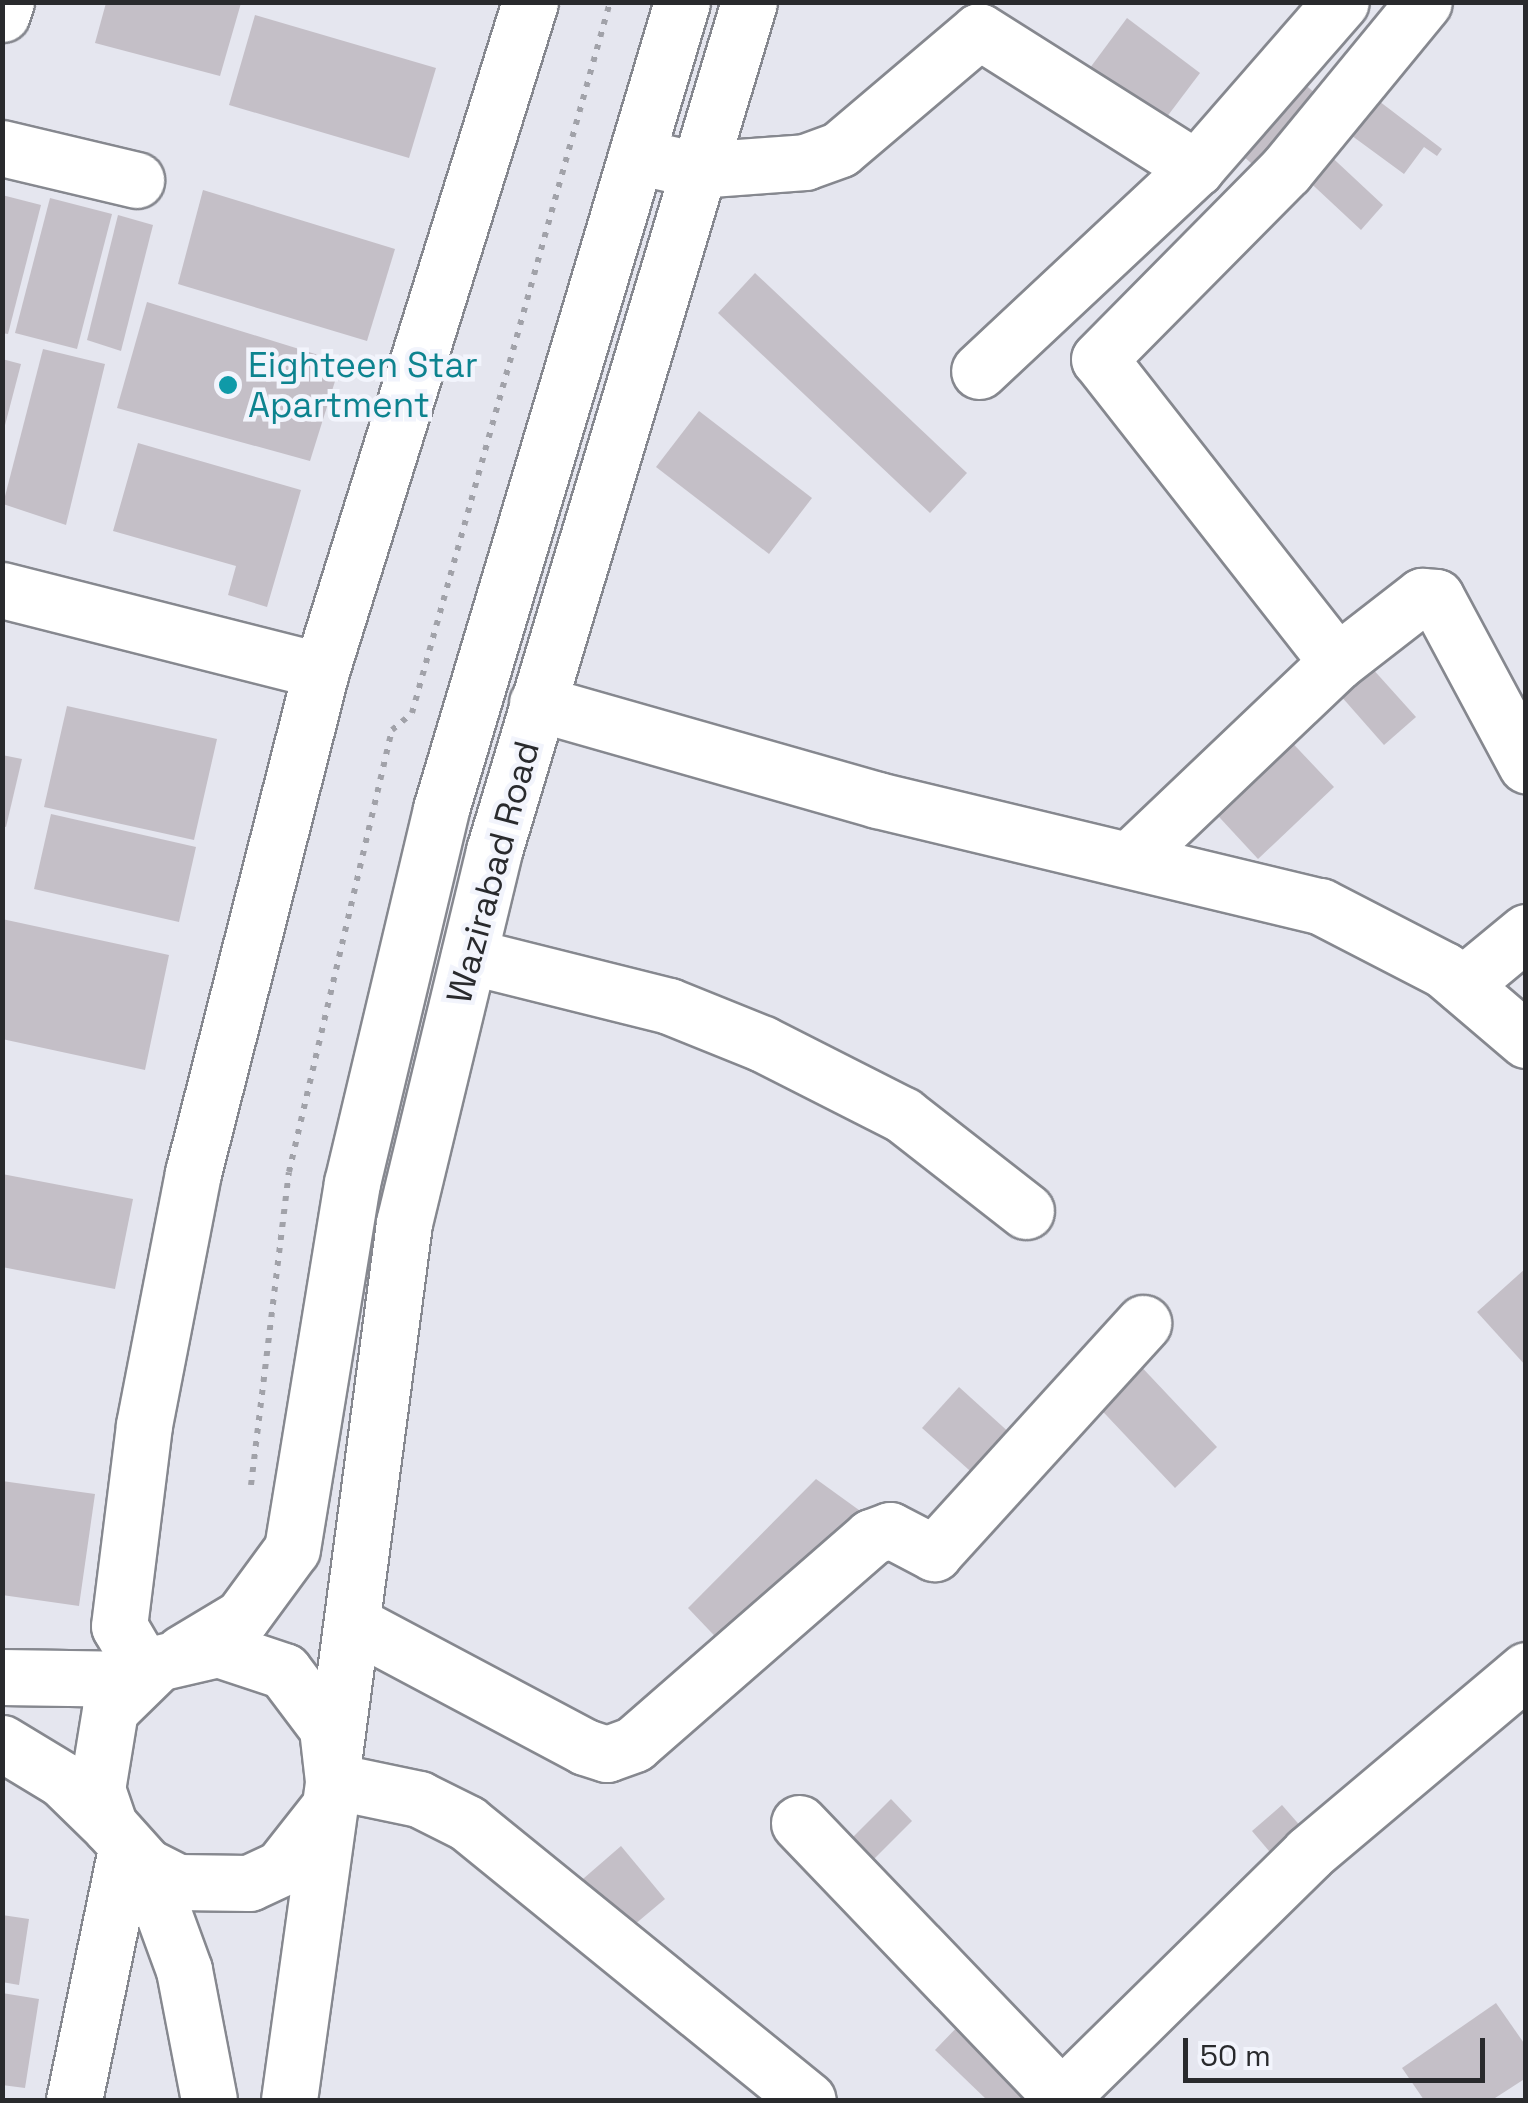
<!DOCTYPE html>
<style>
body{margin:0}
#map{position:relative;width:1528px;height:2103px;overflow:hidden;background:#e5e6ef;font-family:"Space Grotesk",sans-serif}
div>[style]{position:absolute}
[style*='--x']{left:calc(var(--x)*1px);top:calc(var(--y)*1px);width:calc(var(--w)*1px);rotate:calc(var(--a)*1deg)}
.building>*{inset:0;background:#c4bfc7}
.path>*{height:6px;margin-top:-3px;transform-origin:0;background:repeating-linear-gradient(90deg,#a1a2a9 0 5px,transparent 0 13px)}
.roads{filter:drop-shadow(2px 0 #86888f) drop-shadow(-2px 0 #86888f) drop-shadow(0 2px #86888f) drop-shadow(0 -2px #86888f)}
.minor>*{height:55px;margin:-27.5px;padding:0 27.5px;transform-origin:27.5px;border-radius:27.5px;background:#fff}
.major>*{height:55px;margin:-27.5px;padding:0 27.5px;transform-origin:27.5px;border-radius:27.5px;background:#fff}
.highway>*{height:55px;margin:-27.5px;padding:0 27.5px;transform-origin:27.5px;border-radius:27.5px;background:#fff}
.dots>*{width:28px;height:28px;translate:-50% -50%;box-sizing:border-box;border:5px solid #f2f4fc;border-radius:50%}
span{translate:-50% -50%;white-space:nowrap;text-align:center;line-height:1.15;-webkit-text-stroke:9px #f2f4fc;paint-order:stroke}
.culture-label{font-size:35px;color:#0d838f}
.left{translate:0 -50%;text-align:left}
.street-label{font-size:35px;color:#292a2d}
.frame{position:absolute;inset:0;border:5px solid #292a2d;pointer-events:none}
.scale{position:absolute;left:1183px;top:2038px;width:302px;height:45px;box-sizing:border-box;border:5px solid #292a2d;border-top:0;padding-left:12px;font-size:30px;line-height:35px;white-space:nowrap;color:#292a2d;-webkit-text-stroke:8px #f2f4fc;paint-order:stroke}
</style>
<div id="map">
<div class="building">
<i style="clip-path:polygon(106px 3px,241px 3px,220px 76px,95px 43px)"></i>
<i style="clip-path:polygon(255px 15px,436px 68px,409px 158px,229px 105px)"></i>
<i style="clip-path:polygon(1127px 18px,1200px 73px,1157px 130px,1084px 76px)"></i>
<i style="clip-path:polygon(1290px 72px,1328px 104px,1266px 176px,1228px 143px)"></i>
<i style="clip-path:polygon(1371px 95px,1442px 149px,1437px 156px,1424px 147px,1404px 174px,1344px 130px)"></i>
<i style="clip-path:polygon(1323px 149px,1383px 205px,1361px 230px,1301px 174px)"></i>
<i style="clip-path:polygon(203px 190px,395px 249px,367px 341px,178px 284px)"></i>
<i style="clip-path:polygon(2px 195px,41px 205px,8px 334px,2px 333px)"></i>
<i style="clip-path:polygon(50px 198px,112px 214px,77px 349px,15px 333px)"></i>
<i style="clip-path:polygon(118px 215px,153px 225px,121px 351px,87px 340px)"></i>
<i style="clip-path:polygon(755px 273px,967px 473px,930px 513px,718px 313px)"></i>
<i style="clip-path:polygon(147px 302px,341px 362px,310px 461px,117px 408px)"></i>
<i style="clip-path:polygon(43px 349px,105px 364px,66px 525px,3px 504px)"></i>
<i style="clip-path:polygon(2px 359px,21px 364px,4px 429px,2px 429px)"></i>
<i style="clip-path:polygon(699px 411px,812px 498px,769px 554px,656px 467px)"></i>
<i style="clip-path:polygon(138px 443px,301px 490px,267px 607px,228px 595px,236px 566px,113px 531px)"></i>
<i style="clip-path:polygon(1371px 667px,1416px 717px,1384px 745px,1340px 695px)"></i>
<i style="clip-path:polygon(67px 706px,217px 739px,194px 840px,44px 807px)"></i>
<i style="clip-path:polygon(1283px 733px,1334px 787px,1258px 859px,1208px 805px)"></i>
<i style="clip-path:polygon(2px 755px,22px 759px,6px 827px,2px 826px)"></i>
<i style="clip-path:polygon(51px 814px,196px 847px,179px 922px,34px 889px)"></i>
<i style="clip-path:polygon(2px 919px,169px 955px,145px 1070px,2px 1039px)"></i>
<i style="clip-path:polygon(2px 1174px,133px 1199px,115px 1289px,2px 1267px)"></i>
<i style="clip-path:polygon(1526px 1268px,1526px 1366px,1477px 1312px)"></i>
<i style="clip-path:polygon(1134px 1359px,1217px 1447px,1175px 1488px,1091px 1399px)"></i>
<i style="clip-path:polygon(959px 1387px,1024px 1446px,987px 1486px,922px 1428px)"></i>
<i style="clip-path:polygon(816px 1479px,870px 1518px,729px 1651px,688px 1608px)"></i>
<i style="clip-path:polygon(2px 1481px,95px 1494px,79px 1606px,2px 1595px)"></i>
<i style="clip-path:polygon(891px 1799px,912px 1821px,869px 1864px,848px 1842px)"></i>
<i style="clip-path:polygon(1282px 1805px,1310px 1837px,1280px 1864px,1252px 1831px)"></i>
<i style="clip-path:polygon(621px 1846px,665px 1899px,622px 1935px,576px 1885px)"></i>
<i style="clip-path:polygon(2px 1915px,29px 1919px,19px 1985px,2px 1982px)"></i>
<i style="clip-path:polygon(2px 1993px,39px 1999px,25px 2088px,2px 2085px)"></i>
<i style="clip-path:polygon(1496px 2003px,1526px 2046px,1526px 2078px,1492px 2100px,1424px 2100px,1402px 2068px)"></i>
<i style="clip-path:polygon(962px 2022px,1030px 2088px,1018px 2100px,987px 2100px,935px 2050px)"></i>
</div>
<div class="path">
<i style="--x:251;--y:1485;--w:315;--a:-83.1"></i>
<i style="--x:289;--y:1172;--w:454;--a:-76.9"></i>
<i style="--x:392;--y:730;--w:26;--a:-40"></i>
<i style="--x:412;--y:713;--w:738;--a:-74.44"></i>
</div>
<div class="roads">
<div class="minor">
<i style="--x:2;--y:14;--w:13;--a:-72"></i>
<i style="--x:2;--y:148;--w:138;--a:13.4"></i>
<i style="--x:636;--y:156;--w:63;--a:12.9"></i>
<i style="--x:697;--y:170;--w:108;--a:-4.2"></i>
<i style="--x:805;--y:162;--w:37;--a:-20"></i>
<i style="--x:840;--y:149;--w:182;--a:-40.3"></i>
<i style="--x:979;--y:31;--w:257;--a:32.3"></i>
<i style="--x:1196;--y:168;--w:297;--a:136.9"></i>
<i style="--x:1196;--y:168;--w:220;--a:-48.9"></i>
<i style="--x:2;--y:590;--w:329;--a:14.2"></i>
<i style="--x:1337;--y:662;--w:108;--a:-37.8"></i>
<i style="--x:1422;--y:596;--w:14;--a:4"></i>
<i style="--x:1436;--y:597;--w:191;--a:61.8"></i>
<i style="--x:537;--y:703;--w:354;--a:15.9"></i>
<i style="--x:877;--y:800;--w:456;--a:13.5"></i>
<i style="--x:1320;--y:906;--w:140;--a:27.3"></i>
<i style="--x:1444;--y:970;--w:108;--a:40.5"></i>
<i style="--x:1130;--y:859;--w:286;--a:-43.6"></i>
<i style="--x:1337;--y:662;--w:385;--a:-128.1"></i>
<i style="--x:1099;--y:359;--w:266;--a:-45.3"></i>
<i style="--x:1286;--y:170;--w:217;--a:-50.6"></i>
<i style="--x:469;--y:956;--w:206;--a:14"></i>
<i style="--x:669;--y:1006;--w:101;--a:22"></i>
<i style="--x:763;--y:1044;--w:157;--a:26.9"></i>
<i style="--x:903;--y:1115;--w:156;--a:38"></i>
<i style="--x:1462;--y:985;--w:83;--a:-39.6"></i>
<i style="--x:352;--y:1623;--w:264;--a:28"></i>
<i style="--x:585;--y:1747;--w:23;--a:18"></i>
<i style="--x:607;--y:1754;--w:29;--a:-20"></i>
<i style="--x:634;--y:1744;--w:315;--a:-41.1"></i>
<i style="--x:871;--y:1537;--w:20;--a:-20"></i>
<i style="--x:890;--y:1530;--w:50;--a:27.6"></i>
<i style="--x:934;--y:1553;--w:311;--a:-47.7"></i>
<i style="--x:146;--y:1672;--w:53;--a:-120.4"></i>
<i style="--x:119;--y:1626;--w:203;--a:-82.9"></i>
<i style="--x:144;--y:1425;--w:257;--a:-79"></i>
<i style="--x:193;--y:1173;--w:518;--a:-75.7"></i>
<i style="--x:321;--y:671;--w:701;--a:-72.65"></i>
<i style="--x:333;--y:1781;--w:88;--a:11.8"></i>
<i style="--x:419;--y:1799;--w:54;--a:26.6"></i>
<i style="--x:467;--y:1823;--w:439;--a:39.1"></i>
<i style="--x:799;--y:1823;--w:380;--a:46.2"></i>
<i style="--x:74;--y:2100;--w:257;--a:-78.3"></i>
<i style="--x:1058;--y:2100;--w:352;--a:-44.5"></i>
<i style="--x:1309;--y:1853;--w:284;--a:-40.1"></i>
</div>
<div class="major">
<i style="--x:2;--y:1677;--w:134;--a:0.9"></i>
<i style="--x:2;--y:1743;--w:71;--a:31.2"></i>
<i style="--x:63;--y:1780;--w:66;--a:44.4"></i>
</div>
<div class="highway">
<i style="--x:182;--y:1653;--w:70;--a:-31"></i>
<i style="--x:242;--y:1617;--w:84;--a:-53.7"></i>
<i style="--x:292;--y:1549;--w:371;--a:-80.7"></i>
<i style="--x:352;--y:1183;--w:384;--a:-76.6"></i>
<i style="--x:441;--y:809;--w:842;--a:-73.37"></i>
<i style="--x:333;--y:1763;--w:545;--a:-82.51"></i>
<i style="--x:404;--y:1223;--w:383;--a:-76.4"></i>
<i style="--x:494;--y:851;--w:886;--a:-73.28"></i>
<i style="--x:146;--y:1866;--w:111;--a:69.9"></i>
<i style="--x:184;--y:1970;--w:132;--a:79.1"></i>
<i style="--x:289;--y:2100;--w:322;--a:-82.1"></i>
<i style="--x:333;--y:1781;--w:53;--a:-96.5"></i>
<i style="--x:327;--y:1728;--w:71;--a:-127"></i>
<i style="--x:284;--y:1671;--w:70;--a:-161.6"></i>
<i style="--x:218;--y:1649;--w:62;--a:166.9"></i>
<i style="--x:158;--y:1663;--w:67;--a:135.6"></i>
<i style="--x:110;--y:1710;--w:80;--a:99.3"></i>
<i style="--x:97;--y:1789;--w:39;--a:71"></i>
<i style="--x:110;--y:1826;--w:54;--a:48"></i>
<i style="--x:146;--y:1866;--w:36;--a:27"></i>
<i style="--x:178;--y:1882;--w:71;--a:0.8"></i>
<i style="--x:249;--y:1883;--w:35;--a:-25"></i>
<i style="--x:281;--y:1868;--w:71;--a:-51.8"></i>
</div>
</div>
<div class="dots">
<i style="left:228px;top:385px;background:#0f9aa8"></i>
</div>
<div class="culture-label">
<span class="left" style="left:248px;top:385px">Eighteen Star<br>Apartment</span>
</div>
<div class="street-label">
<span style="left:493px;top:872px;rotate:-75deg">Wazirabad Road</span>
</div>
<div class="frame"></div>
<div class="scale">50 m</div>
</div>
